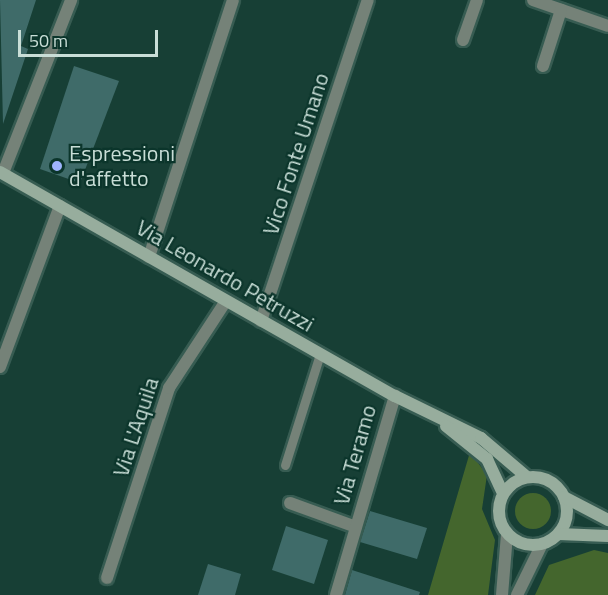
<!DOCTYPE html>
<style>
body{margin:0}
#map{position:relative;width:608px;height:595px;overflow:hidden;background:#173f35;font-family:"Titillium Web",sans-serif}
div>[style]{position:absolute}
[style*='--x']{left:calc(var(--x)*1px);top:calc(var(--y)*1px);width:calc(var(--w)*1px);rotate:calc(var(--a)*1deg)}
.green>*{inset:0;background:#44662d}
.round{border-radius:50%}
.building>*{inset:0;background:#3f6b69}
.roads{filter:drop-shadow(2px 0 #375c52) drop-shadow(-2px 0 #375c52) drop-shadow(0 2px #375c52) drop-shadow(0 -2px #375c52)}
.service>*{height:9px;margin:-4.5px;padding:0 4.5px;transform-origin:4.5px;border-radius:4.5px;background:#758278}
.minor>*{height:12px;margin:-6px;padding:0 6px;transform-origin:6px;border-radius:6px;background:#758278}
.secondary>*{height:12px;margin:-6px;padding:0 6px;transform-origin:6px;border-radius:6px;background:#97ad9d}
.secondary>.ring{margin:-6px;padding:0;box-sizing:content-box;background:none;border:12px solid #97ad9d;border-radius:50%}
.dots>*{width:16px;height:16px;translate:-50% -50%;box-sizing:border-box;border:3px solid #0b352b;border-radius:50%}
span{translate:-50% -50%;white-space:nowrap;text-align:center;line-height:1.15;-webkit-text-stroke:4.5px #0b352b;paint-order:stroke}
.poi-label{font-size:22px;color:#c9ded7}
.left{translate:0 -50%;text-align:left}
.street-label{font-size:22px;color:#c9ded7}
.scale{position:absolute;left:18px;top:30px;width:140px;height:27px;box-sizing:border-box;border:3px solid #c9ded7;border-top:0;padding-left:8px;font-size:18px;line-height:21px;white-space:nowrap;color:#c9ded7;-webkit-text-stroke:4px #0b352b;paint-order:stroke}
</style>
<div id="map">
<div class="green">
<i style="clip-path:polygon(470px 452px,487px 475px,482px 509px,495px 540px,488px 595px,428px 595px)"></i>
<i class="round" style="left:515px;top:493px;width:36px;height:36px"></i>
<i style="clip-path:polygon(594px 550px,608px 553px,608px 595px,535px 595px,549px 565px)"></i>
</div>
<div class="building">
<i style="clip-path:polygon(0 0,36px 0,21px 46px,28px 49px,3px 124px)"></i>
<i style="clip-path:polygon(74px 66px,119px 81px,80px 183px,40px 169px)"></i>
<i style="clip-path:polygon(370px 511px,427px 528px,417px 559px,360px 542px)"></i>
<i style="clip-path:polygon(286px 526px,328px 540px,314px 584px,272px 570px)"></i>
<i style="clip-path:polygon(208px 564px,241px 574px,235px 595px,198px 595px)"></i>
<i style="clip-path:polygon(352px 570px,420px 592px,419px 595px,345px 595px)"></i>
</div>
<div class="roads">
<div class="service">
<i style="--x:285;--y:465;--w:116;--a:-72.5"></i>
</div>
<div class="minor">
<i style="--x:533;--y:0;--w:79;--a:19.1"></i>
<i style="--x:463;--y:40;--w:42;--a:-70.7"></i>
<i style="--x:543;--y:66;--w:59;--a:-72.2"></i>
<i style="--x:3;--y:173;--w:186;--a:-68.5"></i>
<i style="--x:149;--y:257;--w:270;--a:-71.9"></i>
<i style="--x:261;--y:321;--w:338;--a:-71.6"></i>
<i style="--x:0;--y:367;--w:172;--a:-69.6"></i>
<i style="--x:290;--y:503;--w:70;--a:20"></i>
<i style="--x:107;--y:578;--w:200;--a:-71.9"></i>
<i style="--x:169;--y:388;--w:104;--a:-56.8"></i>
<i style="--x:336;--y:595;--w:208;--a:-73.5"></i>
<i style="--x:502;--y:595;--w:61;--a:-85.3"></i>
<i style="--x:517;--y:595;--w:57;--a:-63.9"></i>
</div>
<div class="secondary">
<i style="--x:0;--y:172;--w:454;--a:29.6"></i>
<i style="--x:395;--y:396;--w:96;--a:26"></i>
<i style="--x:481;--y:438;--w:60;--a:40.3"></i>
<i style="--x:446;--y:426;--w:53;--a:38.8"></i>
<i style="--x:487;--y:459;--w:38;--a:65"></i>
<i class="ring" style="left:499px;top:477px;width:56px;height:56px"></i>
<i style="--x:564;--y:497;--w:50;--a:27.6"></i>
<i style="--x:559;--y:534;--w:49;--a:2.3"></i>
</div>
</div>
<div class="dots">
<i style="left:57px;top:166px;background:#9eb4fd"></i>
</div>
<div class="poi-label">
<span class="left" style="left:69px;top:166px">Espressioni<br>d'affetto</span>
</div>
<div class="street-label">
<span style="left:296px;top:154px;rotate:-72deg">Vico Fonte Umano</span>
<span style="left:225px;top:276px;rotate:30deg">Via Leonardo Petruzzi</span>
<span style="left:136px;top:427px;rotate:-72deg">Via L'Aquila</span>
<span style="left:355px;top:455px;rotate:-74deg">Via Teramo</span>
</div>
<div class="scale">50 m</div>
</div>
